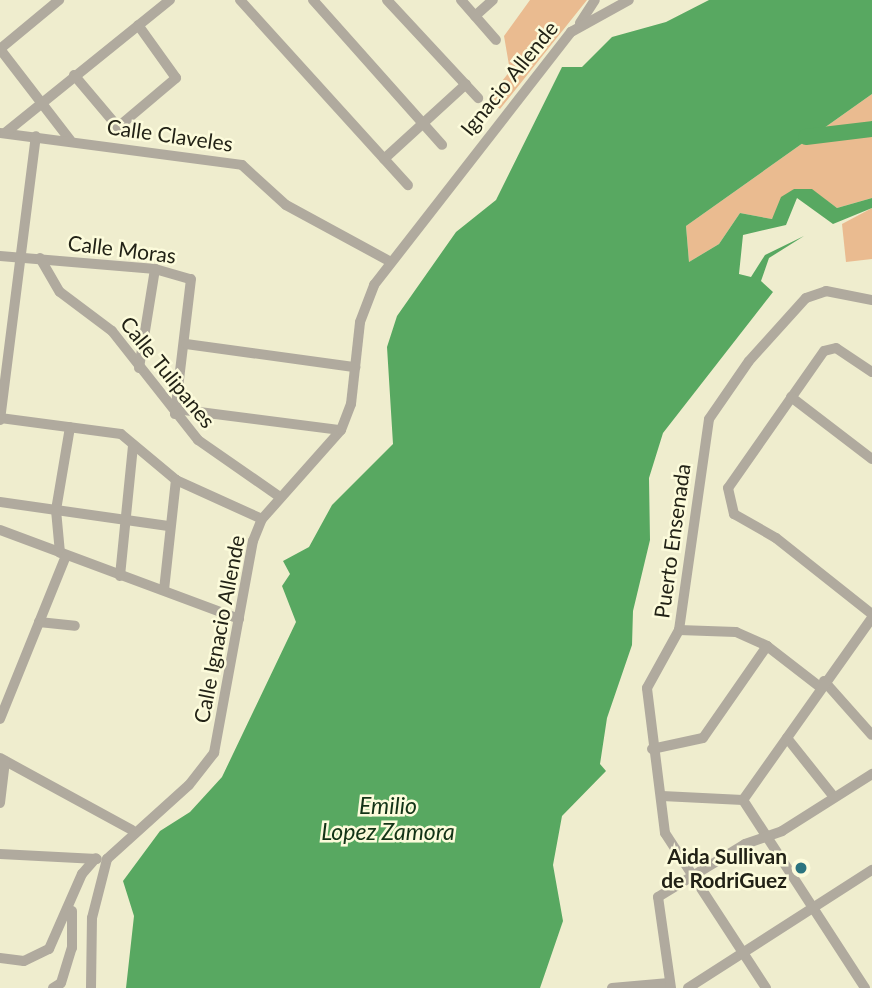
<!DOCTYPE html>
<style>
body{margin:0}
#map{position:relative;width:872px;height:988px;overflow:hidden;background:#efedce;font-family:Lato,sans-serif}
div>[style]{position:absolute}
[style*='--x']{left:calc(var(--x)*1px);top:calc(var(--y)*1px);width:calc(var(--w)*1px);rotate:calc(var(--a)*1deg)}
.green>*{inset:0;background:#eabb90}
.water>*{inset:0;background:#58a861}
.river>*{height:16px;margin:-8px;padding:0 8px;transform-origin:8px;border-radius:8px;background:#58a861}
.minor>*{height:10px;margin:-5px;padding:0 5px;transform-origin:5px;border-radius:5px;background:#b0aa9e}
.dots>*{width:19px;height:19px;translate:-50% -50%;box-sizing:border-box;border:4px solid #fcfbdb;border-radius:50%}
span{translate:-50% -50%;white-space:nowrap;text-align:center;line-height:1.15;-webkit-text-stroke:5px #fcfbdb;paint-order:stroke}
.street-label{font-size:21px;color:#222216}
.poi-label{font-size:21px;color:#222216;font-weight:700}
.right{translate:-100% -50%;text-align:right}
.water-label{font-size:23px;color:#123316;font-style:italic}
</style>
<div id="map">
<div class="green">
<i style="clip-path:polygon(530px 0,587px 0,500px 109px,488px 99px,510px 71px,504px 36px)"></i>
<i style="clip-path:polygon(872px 94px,872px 198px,837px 208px,811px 189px,794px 189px,772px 219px,740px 213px,719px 244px,689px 262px,686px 226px)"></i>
<i style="clip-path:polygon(872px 208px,872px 259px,846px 262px,842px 224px)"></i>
</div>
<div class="water">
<i style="clip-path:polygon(709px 0,872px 0,872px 94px,686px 226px,689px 262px,719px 244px,740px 213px,772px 219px,781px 197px,794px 189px,812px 189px,837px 208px,872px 198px,872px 208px,833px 224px,797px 198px,786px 225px,743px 235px,739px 274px,751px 277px,765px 255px,804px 236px,769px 258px,761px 281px,773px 292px,663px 433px,649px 478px,650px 540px,633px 611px,632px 645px,607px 718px,600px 764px,606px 771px,562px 816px,553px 865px,563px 921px,540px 988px,126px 988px,134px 916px,123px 881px,160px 831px,190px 812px,222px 777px,296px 622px,282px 586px,290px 574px,283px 561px,309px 547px,332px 505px,393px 444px,387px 347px,397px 316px,456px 232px,496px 200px,562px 67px,582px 67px,612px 37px,666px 22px)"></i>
</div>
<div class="river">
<i style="--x:806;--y:137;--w:66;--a:-6.9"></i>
</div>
<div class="minor">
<i style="--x:240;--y:0;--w:250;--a:47.8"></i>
<i style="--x:313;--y:0;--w:194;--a:48.3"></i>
<i style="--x:387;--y:0;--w:134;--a:47.1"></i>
<i style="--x:461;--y:0;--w:53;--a:48.8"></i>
<i style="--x:475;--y:16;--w:24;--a:-42"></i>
<i style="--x:580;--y:23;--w:27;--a:-57"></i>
<i style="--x:0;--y:49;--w:115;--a:52.4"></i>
<i style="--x:0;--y:49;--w:77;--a:-39.7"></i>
<i style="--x:74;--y:75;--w:68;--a:49.8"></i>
<i style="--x:118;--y:127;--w:76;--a:-40.2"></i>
<i style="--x:176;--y:78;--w:65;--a:-125.6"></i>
<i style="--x:0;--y:133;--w:244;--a:7.5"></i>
<i style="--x:242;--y:165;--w:59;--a:42.3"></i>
<i style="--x:286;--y:205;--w:117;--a:28.5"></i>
<i style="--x:5;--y:133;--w:212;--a:-38.9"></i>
<i style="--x:384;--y:159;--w:111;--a:-42.4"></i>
<i style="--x:0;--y:256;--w:156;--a:4.8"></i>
<i style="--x:155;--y:269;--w:37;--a:16"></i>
<i style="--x:191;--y:279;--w:136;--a:96.8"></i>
<i style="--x:40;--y:258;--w:39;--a:60"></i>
<i style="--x:60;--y:292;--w:65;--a:36.9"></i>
<i style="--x:112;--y:331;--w:139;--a:51.7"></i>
<i style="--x:198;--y:440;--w:100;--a:34.8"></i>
<i style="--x:186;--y:344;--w:171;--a:7.8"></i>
<i style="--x:139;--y:368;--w:100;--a:-80.8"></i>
<i style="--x:872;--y:372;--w:43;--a:-146.3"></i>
<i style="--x:836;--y:348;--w:12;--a:166"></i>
<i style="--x:824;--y:351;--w:167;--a:125"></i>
<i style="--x:728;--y:488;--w:27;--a:77"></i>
<i style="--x:734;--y:514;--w:48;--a:29.7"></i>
<i style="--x:776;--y:538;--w:122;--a:38.4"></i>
<i style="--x:791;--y:397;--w:102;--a:37.4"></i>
<i style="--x:176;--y:409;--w:166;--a:7.3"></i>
<i style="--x:0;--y:418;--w:122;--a:7.5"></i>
<i style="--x:121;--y:434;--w:72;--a:39.9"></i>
<i style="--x:176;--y:480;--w:94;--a:24.4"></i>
<i style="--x:0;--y:420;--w:286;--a:-82.8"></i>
<i style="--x:0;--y:502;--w:170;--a:8.1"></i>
<i style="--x:0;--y:530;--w:255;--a:20.4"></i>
<i style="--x:60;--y:553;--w:43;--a:-95.3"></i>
<i style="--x:56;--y:510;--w:84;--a:-80.4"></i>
<i style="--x:120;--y:576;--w:132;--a:-84.3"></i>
<i style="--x:164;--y:590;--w:111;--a:-83.8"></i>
<i style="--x:39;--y:622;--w:36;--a:6"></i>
<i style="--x:679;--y:630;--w:57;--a:2"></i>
<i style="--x:736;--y:632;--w:34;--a:24"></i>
<i style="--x:767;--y:646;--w:67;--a:37.7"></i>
<i style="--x:824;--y:681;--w:72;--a:48.4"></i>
<i style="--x:0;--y:719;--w:176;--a:-68"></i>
<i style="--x:787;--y:738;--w:75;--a:51.5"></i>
<i style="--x:652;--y:749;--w:52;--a:-12.2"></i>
<i style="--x:703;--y:738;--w:112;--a:-55.2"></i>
<i style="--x:0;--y:758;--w:150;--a:28.6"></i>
<i style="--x:662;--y:796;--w:81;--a:2.8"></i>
<i style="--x:743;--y:800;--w:224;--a:57"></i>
<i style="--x:743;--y:800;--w:223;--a:-54.7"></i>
<i style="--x:0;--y:803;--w:42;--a:-83.2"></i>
<i style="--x:0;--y:854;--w:97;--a:3"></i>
<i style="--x:0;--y:958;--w:24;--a:7"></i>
<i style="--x:24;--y:961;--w:28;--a:-26"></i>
<i style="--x:49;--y:949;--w:82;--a:-66.3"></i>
<i style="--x:82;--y:874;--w:21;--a:-49"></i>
<i style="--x:53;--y:988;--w:9;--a:-32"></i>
<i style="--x:61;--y:983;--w:37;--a:-73"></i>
<i style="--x:72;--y:948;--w:37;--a:-90"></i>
<i style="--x:91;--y:988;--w:70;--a:-89.2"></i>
<i style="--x:92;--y:918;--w:61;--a:-75.7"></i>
<i style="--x:107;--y:859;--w:110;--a:-42.1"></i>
<i style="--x:189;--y:785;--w:41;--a:-52"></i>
<i style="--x:214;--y:753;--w:216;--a:-79.6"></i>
<i style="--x:253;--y:541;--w:24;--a:-68"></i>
<i style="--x:262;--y:519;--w:119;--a:-48.4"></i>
<i style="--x:341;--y:430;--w:28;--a:-69"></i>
<i style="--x:351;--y:404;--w:82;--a:-83.7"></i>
<i style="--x:360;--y:322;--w:40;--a:-69"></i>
<i style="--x:374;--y:285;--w:321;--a:-52.1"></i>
<i style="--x:571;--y:32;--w:66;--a:-28.9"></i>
<i style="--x:612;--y:988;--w:57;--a:-5"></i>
<i style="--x:671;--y:988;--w:92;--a:-98.1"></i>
<i style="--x:658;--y:897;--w:102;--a:-31.3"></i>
<i style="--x:745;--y:844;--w:39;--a:-19"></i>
<i style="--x:782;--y:831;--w:107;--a:-32.3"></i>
<i style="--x:688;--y:988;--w:219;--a:-32.7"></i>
<i style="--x:766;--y:988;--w:185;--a:-123.1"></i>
<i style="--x:665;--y:833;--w:146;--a:-97.1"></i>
<i style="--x:647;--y:688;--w:66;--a:-61.1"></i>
<i style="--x:679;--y:630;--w:213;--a:-81.9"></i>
<i style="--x:709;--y:419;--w:70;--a:-55.4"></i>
<i style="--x:749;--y:361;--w:85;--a:-47.9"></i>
<i style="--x:806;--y:298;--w:21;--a:-19"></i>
<i style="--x:826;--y:291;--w:47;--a:11.1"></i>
</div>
<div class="dots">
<i style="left:801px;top:868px;background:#2c747f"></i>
</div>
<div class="street-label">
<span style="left:509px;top:78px;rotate:-51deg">Ignacio Allende</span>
<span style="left:170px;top:135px;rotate:8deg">Calle Claveles</span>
<span style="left:122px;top:249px;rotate:7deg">Calle Moras</span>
<span style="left:168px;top:372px;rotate:51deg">Calle Tulipanes</span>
<span style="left:672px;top:541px;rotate:-82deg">Puerto Ensenada</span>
<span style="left:219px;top:629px;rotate:-79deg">Calle Ignacio Allende</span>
</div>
<div class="poi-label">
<span class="right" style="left:787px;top:868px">Aida Sullivan<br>de RodriGuez</span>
</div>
<div class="water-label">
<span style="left:388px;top:818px">Emilio<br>Lopez Zamora</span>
</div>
</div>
